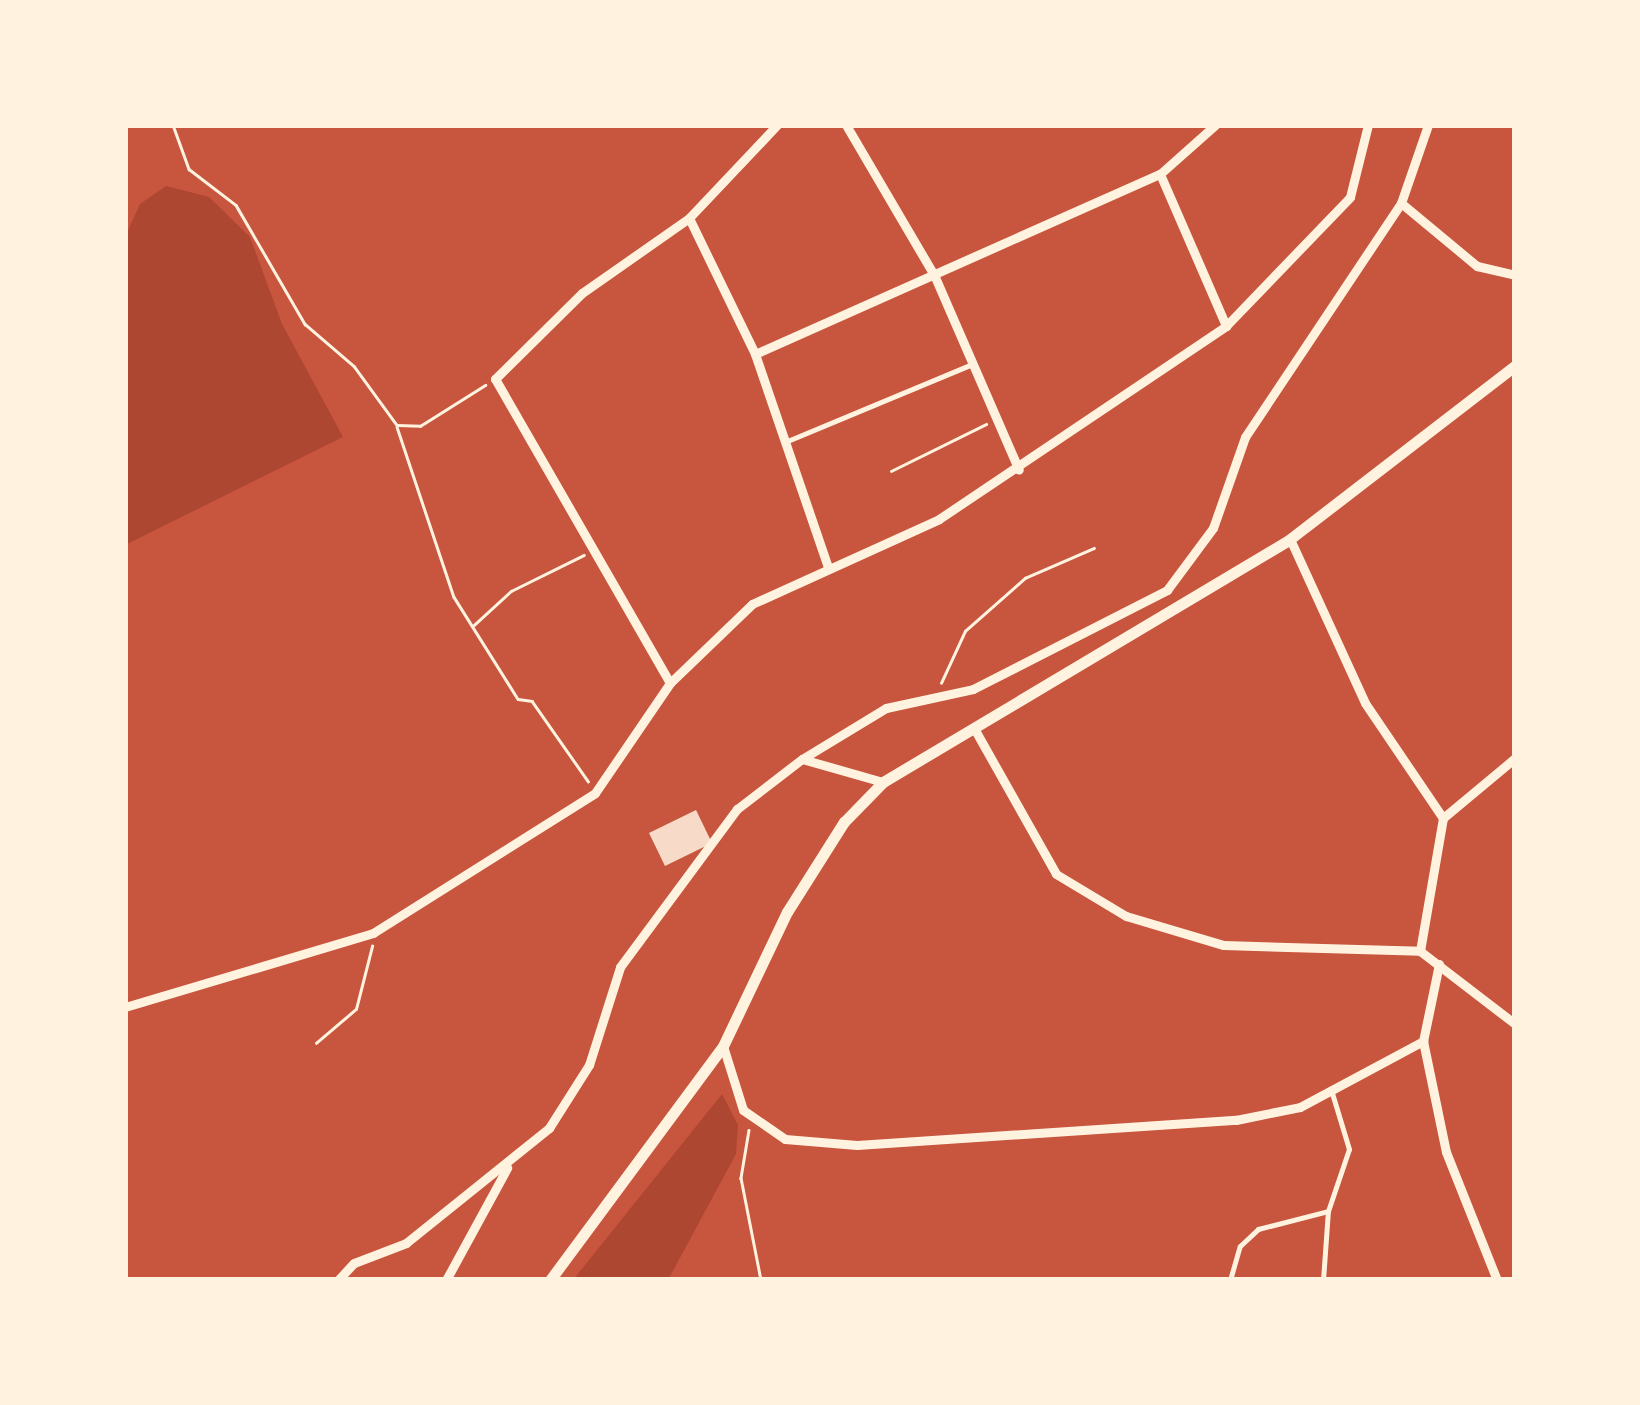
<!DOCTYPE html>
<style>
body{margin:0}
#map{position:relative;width:1640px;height:1405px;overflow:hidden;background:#c8553d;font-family:Mulish,sans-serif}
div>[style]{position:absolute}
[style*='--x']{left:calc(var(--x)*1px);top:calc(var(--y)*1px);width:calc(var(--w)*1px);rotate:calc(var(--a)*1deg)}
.green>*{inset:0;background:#ae4732}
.building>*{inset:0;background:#f7dbc8}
.path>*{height:2.5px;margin:-1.25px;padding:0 1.25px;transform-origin:1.25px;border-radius:1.25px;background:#fff3e0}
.service>*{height:5px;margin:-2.5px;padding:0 2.5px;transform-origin:2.5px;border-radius:2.5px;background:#fff3e0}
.minor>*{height:9px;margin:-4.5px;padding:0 4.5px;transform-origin:4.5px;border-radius:4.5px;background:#fff3e0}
.tertiary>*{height:11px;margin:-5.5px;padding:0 5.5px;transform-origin:5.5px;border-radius:5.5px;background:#fff3e0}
span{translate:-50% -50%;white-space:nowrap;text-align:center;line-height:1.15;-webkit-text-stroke:10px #fff3e0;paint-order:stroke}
.frame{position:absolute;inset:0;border:128px solid #fff3e0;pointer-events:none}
</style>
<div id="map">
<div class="green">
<i style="clip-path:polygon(166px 186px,209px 197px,250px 237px,282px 324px,343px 437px,125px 545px,125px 237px,140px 204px)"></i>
<i style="clip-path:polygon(722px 1094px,738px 1125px,736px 1154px,668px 1280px,573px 1280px)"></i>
</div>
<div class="building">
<i style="clip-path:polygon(696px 810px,712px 843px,665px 866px,649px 833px)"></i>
</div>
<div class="path">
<i style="--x:173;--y:125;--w:47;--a:70"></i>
<i style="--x:189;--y:169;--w:59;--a:37.5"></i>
<i style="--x:236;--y:205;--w:138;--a:59.9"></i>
<i style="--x:305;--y:324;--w:65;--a:40.6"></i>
<i style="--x:354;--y:366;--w:73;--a:53.9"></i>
<i style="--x:397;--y:425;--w:23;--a:2"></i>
<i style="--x:420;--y:426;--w:77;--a:-32.2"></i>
<i style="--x:397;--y:427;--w:179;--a:71.5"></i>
<i style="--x:454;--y:597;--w:120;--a:57.9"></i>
<i style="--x:518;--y:699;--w:14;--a:8"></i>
<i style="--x:532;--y:701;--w:98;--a:55"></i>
<i style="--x:891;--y:471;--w:106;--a:-26.3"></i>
<i style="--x:474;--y:625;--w:50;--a:-42.6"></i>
<i style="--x:511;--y:591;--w:81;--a:-26.3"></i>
<i style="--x:941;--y:683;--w:57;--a:-65.2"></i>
<i style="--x:965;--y:631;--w:80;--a:-41.5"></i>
<i style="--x:1025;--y:578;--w:75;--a:-23.5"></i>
<i style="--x:316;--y:1043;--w:52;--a:-40.4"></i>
<i style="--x:356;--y:1009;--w:65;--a:-75.7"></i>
<i style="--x:749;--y:1130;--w:49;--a:99.5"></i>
<i style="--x:741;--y:1178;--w:104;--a:78.9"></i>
</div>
<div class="service">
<i style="--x:785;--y:442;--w:200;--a:-22.6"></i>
<i style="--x:1230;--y:1280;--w:35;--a:-74"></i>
<i style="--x:1240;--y:1246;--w:25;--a:-43"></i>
<i style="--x:1258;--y:1229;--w:72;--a:-14.4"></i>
<i style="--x:1323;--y:1280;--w:69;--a:-85.9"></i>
<i style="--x:1328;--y:1211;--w:65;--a:-71.3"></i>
<i style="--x:1349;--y:1149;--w:59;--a:-106.9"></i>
</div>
<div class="minor">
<i style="--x:846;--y:125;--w:176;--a:59.6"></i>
<i style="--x:935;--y:277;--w:210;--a:66.5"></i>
<i style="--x:1160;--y:174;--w:166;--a:66.5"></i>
<i style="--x:1401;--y:203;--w:99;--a:39.7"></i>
<i style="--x:1477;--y:266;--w:39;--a:13"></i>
<i style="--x:689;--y:218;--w:151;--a:64.1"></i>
<i style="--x:755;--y:354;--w:225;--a:71.1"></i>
<i style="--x:755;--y:354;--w:443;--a:-24"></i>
<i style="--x:1160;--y:174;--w:74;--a:-41.7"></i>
<i style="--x:1290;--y:539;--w:180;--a:65.4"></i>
<i style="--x:1365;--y:703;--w:139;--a:55.9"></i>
<i style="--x:670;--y:683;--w:351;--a:-119.9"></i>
<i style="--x:495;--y:379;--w:122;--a:-44.7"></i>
<i style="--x:582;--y:293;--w:131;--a:-35"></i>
<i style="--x:689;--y:218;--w:128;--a:-46.6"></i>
<i style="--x:975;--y:730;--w:165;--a:60.6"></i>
<i style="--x:1056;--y:874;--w:82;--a:31"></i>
<i style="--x:1126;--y:916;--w:101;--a:16.6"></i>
<i style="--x:1223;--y:945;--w:197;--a:1.7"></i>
<i style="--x:1420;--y:951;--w:120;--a:37.5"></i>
<i style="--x:802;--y:759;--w:98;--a:-31.3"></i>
<i style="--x:886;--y:708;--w:89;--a:-12.3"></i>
<i style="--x:973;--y:689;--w:218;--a:-27"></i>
<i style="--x:1167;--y:590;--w:77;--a:-53.4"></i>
<i style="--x:1213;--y:528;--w:96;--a:-70.6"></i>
<i style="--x:1245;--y:437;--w:281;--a:-56.3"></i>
<i style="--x:1401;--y:203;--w:83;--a:-70.9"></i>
<i style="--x:1420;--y:951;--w:135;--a:-80.2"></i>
<i style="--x:1443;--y:818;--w:94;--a:-39.8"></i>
<i style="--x:1439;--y:964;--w:79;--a:101.7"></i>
<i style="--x:1423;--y:1041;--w:113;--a:78.3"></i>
<i style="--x:1446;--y:1152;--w:138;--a:68.3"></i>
<i style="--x:125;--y:1007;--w:259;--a:-16.6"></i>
<i style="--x:373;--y:933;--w:262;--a:-32.2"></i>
<i style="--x:595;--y:793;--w:133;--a:-55.7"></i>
<i style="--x:670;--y:683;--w:114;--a:-43.9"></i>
<i style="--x:752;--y:604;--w:205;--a:-24.4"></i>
<i style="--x:939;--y:519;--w:346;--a:-33.9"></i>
<i style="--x:1226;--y:326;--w:179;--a:-46.1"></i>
<i style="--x:1350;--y:197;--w:74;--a:-76"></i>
<i style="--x:723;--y:1046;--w:67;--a:72.6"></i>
<i style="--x:743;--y:1110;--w:51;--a:34.6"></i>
<i style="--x:785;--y:1139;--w:72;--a:4.8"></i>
<i style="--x:857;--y:1145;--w:380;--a:-3.8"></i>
<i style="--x:1236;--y:1120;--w:65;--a:-11.5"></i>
<i style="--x:1300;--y:1107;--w:140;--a:-28.2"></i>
<i style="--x:338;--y:1280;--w:23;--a:-47"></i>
<i style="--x:354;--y:1263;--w:56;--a:-21"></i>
<i style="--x:406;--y:1243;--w:184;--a:-38.8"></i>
<i style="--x:549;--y:1128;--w:75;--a:-57.6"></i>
<i style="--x:589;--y:1065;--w:103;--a:-72.4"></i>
<i style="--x:620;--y:967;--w:197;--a:-53.5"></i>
<i style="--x:737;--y:809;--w:82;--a:-37.6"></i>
<i style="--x:802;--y:759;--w:84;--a:15.9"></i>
<i style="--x:446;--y:1280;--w:128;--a:-61.4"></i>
</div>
<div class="tertiary">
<i style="--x:550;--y:1280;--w:291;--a:-53.5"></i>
<i style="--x:723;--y:1046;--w:148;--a:-64.5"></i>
<i style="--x:787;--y:912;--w:107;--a:-57.7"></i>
<i style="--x:844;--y:822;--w:56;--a:-45.7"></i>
<i style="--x:883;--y:782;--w:474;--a:-30.8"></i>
<i style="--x:1290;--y:539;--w:284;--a:-37.6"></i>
</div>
<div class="frame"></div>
</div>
